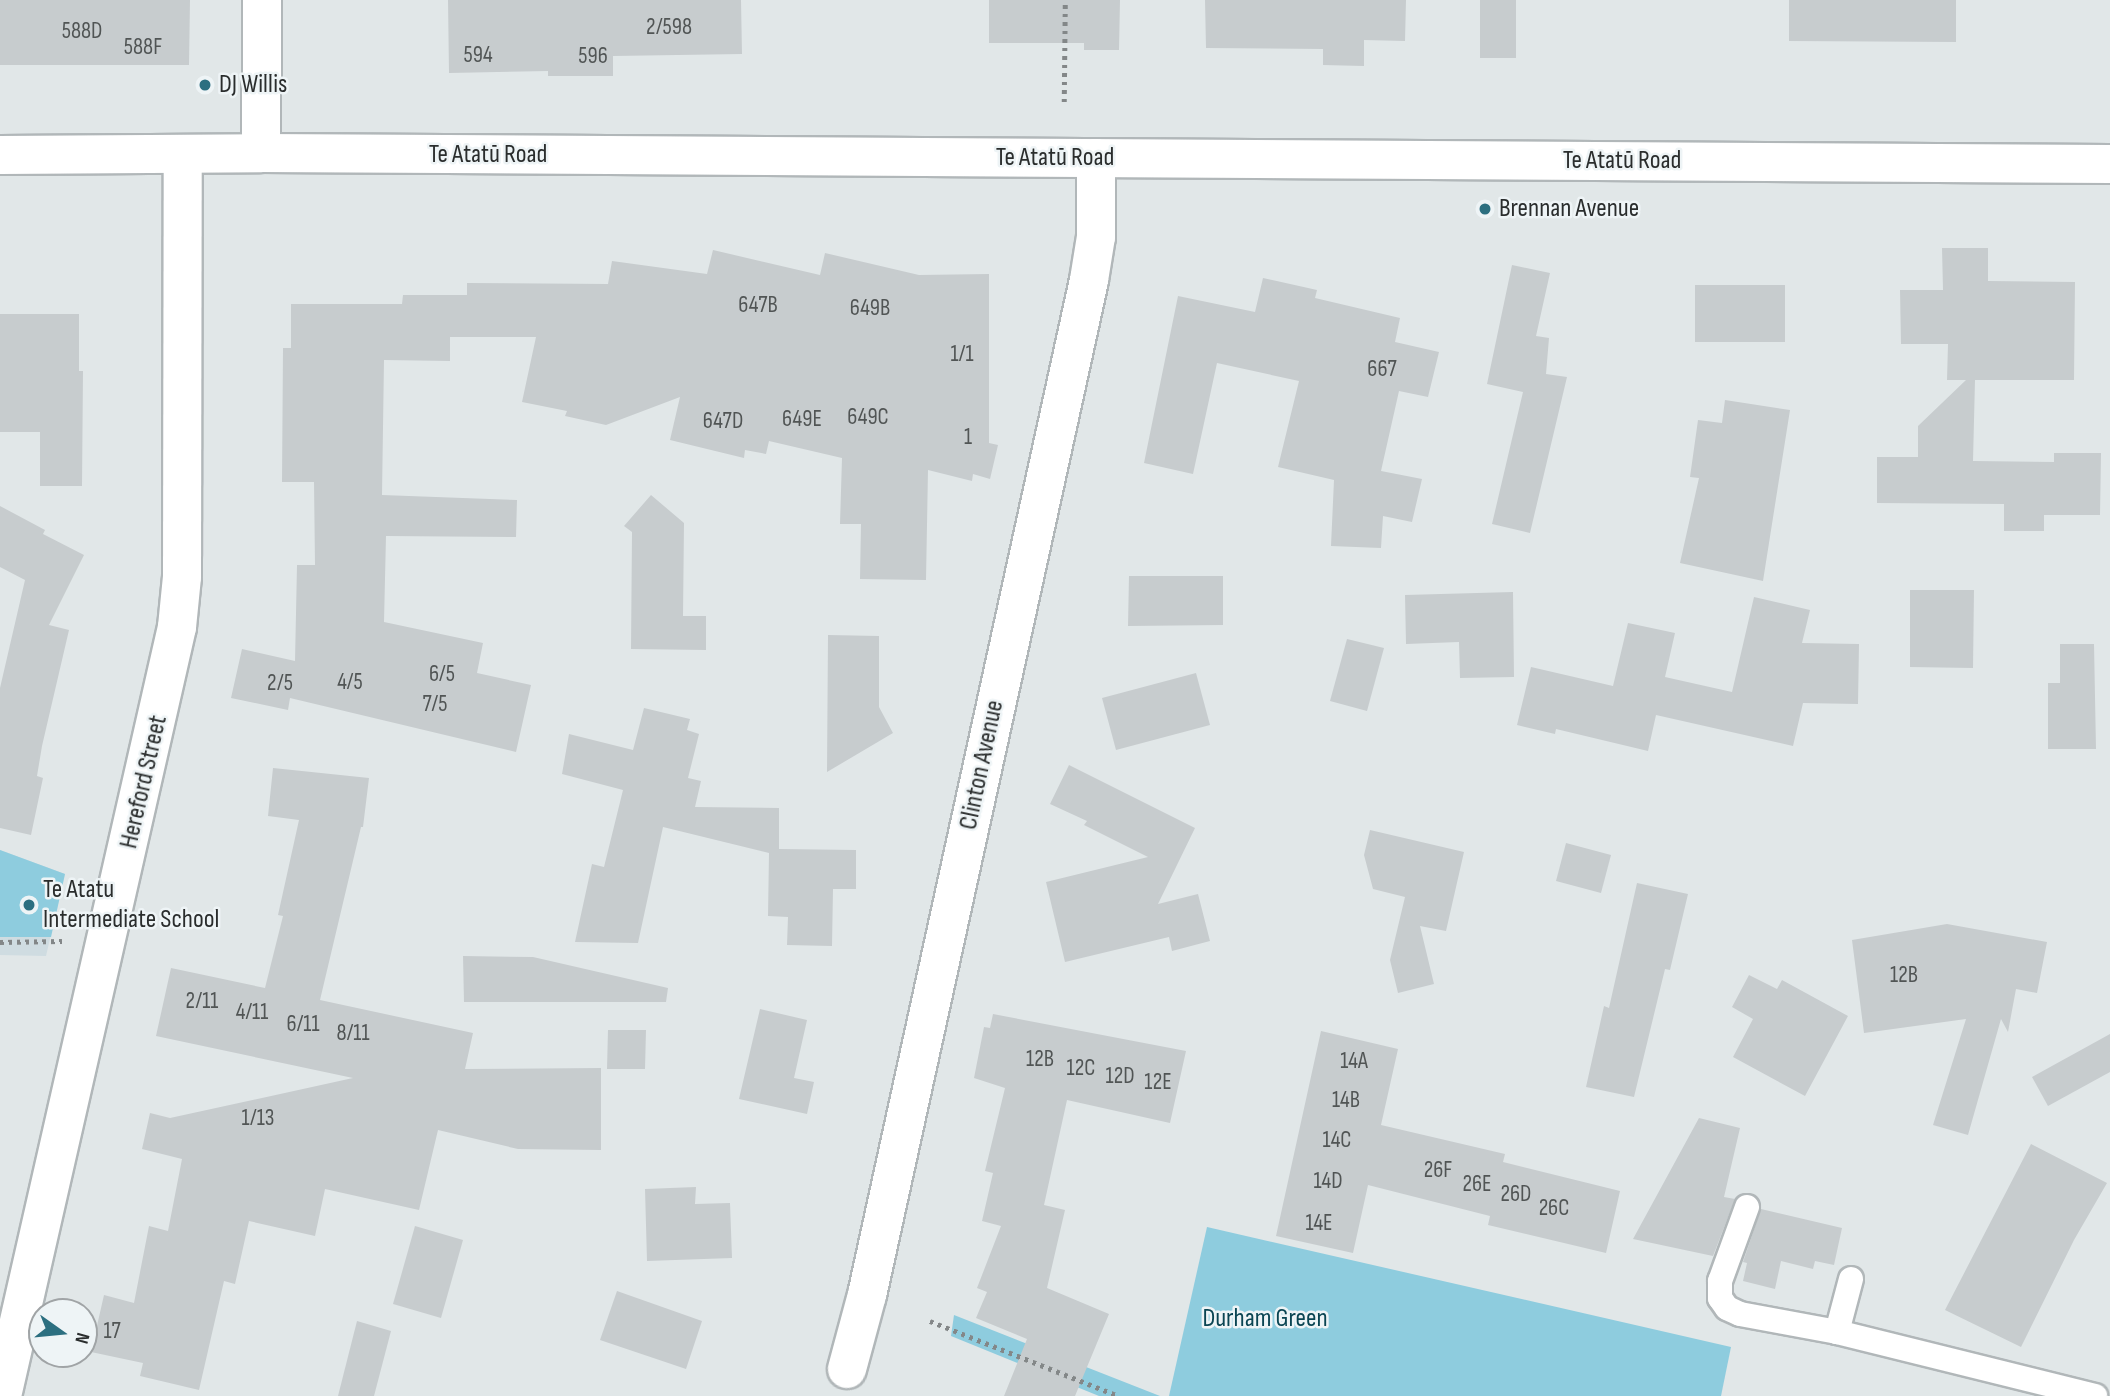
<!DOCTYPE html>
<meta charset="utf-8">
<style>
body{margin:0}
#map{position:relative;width:2110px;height:1396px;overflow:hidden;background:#e1e7e8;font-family:"Sofia Sans Condensed",sans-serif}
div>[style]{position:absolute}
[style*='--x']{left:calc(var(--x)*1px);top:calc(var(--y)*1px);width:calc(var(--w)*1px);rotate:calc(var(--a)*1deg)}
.built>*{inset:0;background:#cfdce1}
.green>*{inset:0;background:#8eccde}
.building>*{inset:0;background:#c7ccce}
.path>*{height:4.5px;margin-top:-2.25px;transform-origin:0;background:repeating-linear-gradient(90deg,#838788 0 3.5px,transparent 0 8.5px)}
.roads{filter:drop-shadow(2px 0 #b1b7b9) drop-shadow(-2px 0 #b1b7b9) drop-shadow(0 2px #b1b7b9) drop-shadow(0 -2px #b1b7b9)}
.lane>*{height:24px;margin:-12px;padding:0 12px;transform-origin:12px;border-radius:12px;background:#fff}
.street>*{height:38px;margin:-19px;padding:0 19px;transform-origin:19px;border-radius:19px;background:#fff}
.secondary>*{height:38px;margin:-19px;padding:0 19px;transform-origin:19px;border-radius:19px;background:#fff}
.dots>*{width:19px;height:19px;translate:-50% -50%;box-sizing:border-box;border:4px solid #eef4f6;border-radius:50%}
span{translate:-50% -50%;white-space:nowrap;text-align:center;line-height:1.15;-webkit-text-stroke:5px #eef4f6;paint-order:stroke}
.number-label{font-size:23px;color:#515555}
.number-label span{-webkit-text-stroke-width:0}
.poi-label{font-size:26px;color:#2a2d2d}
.left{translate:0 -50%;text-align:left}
.street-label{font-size:26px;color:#2a2d2d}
.park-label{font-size:26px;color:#0a4553}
.north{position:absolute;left:28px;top:1298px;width:70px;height:70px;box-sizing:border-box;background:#eef4f6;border:2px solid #a0a4a6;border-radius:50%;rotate:105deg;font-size:19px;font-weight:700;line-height:28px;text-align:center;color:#2a2d2d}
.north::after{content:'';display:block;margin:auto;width:24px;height:32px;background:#2c6f80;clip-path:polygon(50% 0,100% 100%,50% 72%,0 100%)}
</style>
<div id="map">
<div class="built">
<i style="clip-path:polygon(0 850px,65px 874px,46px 956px,0 955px)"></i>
</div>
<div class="green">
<i style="clip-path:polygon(0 850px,65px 874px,51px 937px,0 937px)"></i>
<i style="clip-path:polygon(1207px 1227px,1731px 1347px,1721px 1396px,1169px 1396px)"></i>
<i style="clip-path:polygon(954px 1315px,1160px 1396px,1099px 1396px,951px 1336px)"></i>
</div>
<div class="building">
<i style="clip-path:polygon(0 0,190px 0,189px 65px,0 65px)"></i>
<i style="clip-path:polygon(448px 0,741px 0,742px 54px,613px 56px,613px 76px,548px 76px,548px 71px,449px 73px)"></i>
<i style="clip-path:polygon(989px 0,1120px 0,1119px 50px,1084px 50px,1084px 43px,989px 43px)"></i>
<i style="clip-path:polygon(1205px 0,1406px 0,1405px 41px,1364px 40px,1364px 66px,1323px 65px,1323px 49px,1206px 48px)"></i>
<i style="clip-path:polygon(1480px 0,1516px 0,1516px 58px,1480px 58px)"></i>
<i style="clip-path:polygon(1789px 0,1956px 0,1956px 42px,1789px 41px)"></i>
<i style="clip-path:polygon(1942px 248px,1988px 248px,1988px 281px,2075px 282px,2074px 380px,1975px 380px,1973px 461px,2054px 462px,2054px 453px,2101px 453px,2100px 515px,2044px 515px,2044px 531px,2004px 531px,2004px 504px,1877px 503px,1877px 457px,1918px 457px,1918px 426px,1966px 380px,1947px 380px,1948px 344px,1901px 344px,1900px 290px,1943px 290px)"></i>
<i style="clip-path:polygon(713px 250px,820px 275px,825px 253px,919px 275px,989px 274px,989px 443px,998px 445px,990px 479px,973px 474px,972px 481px,928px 470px,926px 580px,860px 579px,861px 524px,840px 524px,842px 458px,769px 441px,766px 454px,745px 450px,744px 458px,670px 440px,680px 397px,606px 425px,565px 416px,567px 411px,522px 402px,536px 337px,450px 337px,450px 361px,384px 360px,382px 495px,517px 500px,516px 537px,386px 536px,384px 622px,483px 643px,477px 673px,531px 685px,516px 752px,290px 698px,288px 710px,231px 698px,242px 649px,295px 661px,297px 565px,315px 565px,314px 482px,282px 482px,283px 348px,291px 348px,291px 304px,402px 304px,403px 295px,467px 295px,467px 283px,608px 284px,612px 261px,707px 274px)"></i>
<i style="clip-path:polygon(1512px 265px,1550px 273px,1536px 336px,1549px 338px,1546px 374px,1567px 377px,1530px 533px,1492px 524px,1523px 392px,1487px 384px)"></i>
<i style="clip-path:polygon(1263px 278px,1317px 290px,1315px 298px,1400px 318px,1395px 342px,1439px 352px,1428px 397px,1399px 391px,1381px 471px,1422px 479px,1412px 522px,1383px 516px,1381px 548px,1331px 546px,1334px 480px,1278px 467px,1299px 381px,1217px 363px,1193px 474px,1144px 463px,1178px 296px,1255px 312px)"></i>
<i style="clip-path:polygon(1695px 285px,1785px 285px,1785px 342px,1695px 342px)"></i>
<i style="clip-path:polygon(0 314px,79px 314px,79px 371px,83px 371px,82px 486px,40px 486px,40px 432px,0 432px)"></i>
<i style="clip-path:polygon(1725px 400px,1790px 410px,1763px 581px,1680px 563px,1699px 478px,1690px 477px,1698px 420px,1722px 423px)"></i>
<i style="clip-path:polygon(651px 495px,684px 523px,683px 616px,706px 616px,706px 650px,631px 649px,632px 532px,624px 526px)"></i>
<i style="clip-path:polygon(0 506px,45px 530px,43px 534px,84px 555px,49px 625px,69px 630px,42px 746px,37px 776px,43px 778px,31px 835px,0 828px,0 688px,25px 580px,0 567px)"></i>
<i style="clip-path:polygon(1129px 576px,1223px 576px,1223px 625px,1128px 626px)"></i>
<i style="clip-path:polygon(1910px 590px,1974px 590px,1973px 668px,1910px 667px)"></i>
<i style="clip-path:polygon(1513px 592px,1514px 677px,1460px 678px,1459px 642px,1406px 644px,1405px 595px)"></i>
<i style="clip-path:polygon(1754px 597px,1810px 610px,1802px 643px,1859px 644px,1858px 704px,1803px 703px,1793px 746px,1656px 715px,1648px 751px,1556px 729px,1555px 734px,1517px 725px,1531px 667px,1613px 686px,1628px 623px,1675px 633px,1665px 677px,1732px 692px)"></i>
<i style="clip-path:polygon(828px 635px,879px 636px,879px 707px,893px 733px,827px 772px)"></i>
<i style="clip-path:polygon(1347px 639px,1384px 648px,1367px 711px,1330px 701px)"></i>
<i style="clip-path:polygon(2060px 644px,2094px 644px,2096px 749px,2048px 749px,2048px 683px,2060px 683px)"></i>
<i style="clip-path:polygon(1196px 673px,1210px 725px,1116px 750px,1102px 698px)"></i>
<i style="clip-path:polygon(644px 708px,690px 719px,687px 730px,699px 734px,688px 778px,701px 781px,695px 807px,779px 808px,779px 849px,856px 850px,856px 889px,833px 889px,832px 946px,787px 945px,788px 917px,768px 916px,769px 853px,663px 827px,638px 943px,575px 942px,592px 864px,604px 867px,623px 790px,562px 774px,569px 734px,633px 750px)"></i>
<i style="clip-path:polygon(1069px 765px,1195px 828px,1158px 904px,1198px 894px,1210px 941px,1172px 951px,1169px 937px,1065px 962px,1046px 882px,1148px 857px,1084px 825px,1087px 821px,1050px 804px)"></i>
<i style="clip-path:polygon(273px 768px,369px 778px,363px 827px,361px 827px,320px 1000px,473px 1033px,465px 1069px,601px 1068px,601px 1150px,518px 1149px,438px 1130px,419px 1210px,325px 1189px,315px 1236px,249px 1221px,235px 1284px,224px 1281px,199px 1390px,140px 1376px,143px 1363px,91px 1352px,104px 1295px,134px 1303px,149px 1226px,168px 1231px,182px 1159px,142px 1149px,150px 1113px,170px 1118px,353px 1078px,156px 1036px,171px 968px,265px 988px,283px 916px,278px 915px,299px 820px,268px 816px)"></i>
<i style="clip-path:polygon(1370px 830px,1464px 852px,1446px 931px,1420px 926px,1434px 984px,1398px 993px,1390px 960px,1405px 897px,1373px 889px,1364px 855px)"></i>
<i style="clip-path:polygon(1566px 843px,1611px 855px,1601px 893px,1556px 881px)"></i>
<i style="clip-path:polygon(1637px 883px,1688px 894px,1670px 970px,1665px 969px,1634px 1097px,1586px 1087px,1604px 1006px,1609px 1008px)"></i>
<i style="clip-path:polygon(1947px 924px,2047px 942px,2037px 993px,2016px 989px,2008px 1032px,2001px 1019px,1968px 1135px,1933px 1125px,1966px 1019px,1864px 1033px,1852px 940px)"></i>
<i style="clip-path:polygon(463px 956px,533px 957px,668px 988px,666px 1002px,464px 1002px)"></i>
<i style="clip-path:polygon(1749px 975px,1777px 989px,1782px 980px,1848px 1016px,1805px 1096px,1733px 1057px,1753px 1019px,1732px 1007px)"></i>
<i style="clip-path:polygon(760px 1009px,807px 1020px,794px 1078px,814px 1082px,807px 1114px,739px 1099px)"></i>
<i style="clip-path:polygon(993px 1014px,1186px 1051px,1170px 1123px,1067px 1100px,1044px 1205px,1065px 1210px,1047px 1288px,1109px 1314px,1075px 1396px,1004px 1396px,1027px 1339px,976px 1318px,987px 1292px,977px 1288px,1001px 1226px,982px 1221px,993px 1173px,985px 1171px,1005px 1088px,974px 1078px,984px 1027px,990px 1028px)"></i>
<i style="clip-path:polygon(608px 1030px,646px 1030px,645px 1069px,607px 1069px)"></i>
<i style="clip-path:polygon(1321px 1031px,1398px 1049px,1381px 1125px,1505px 1154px,1503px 1162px,1620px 1191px,1606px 1253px,1488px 1225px,1490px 1216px,1368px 1185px,1353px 1253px,1276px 1236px)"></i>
<i style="clip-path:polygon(2110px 1034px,2110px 1072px,2048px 1106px,2032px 1077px)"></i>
<i style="clip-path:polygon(1699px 1118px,1740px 1128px,1724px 1197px,1735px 1199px,1713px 1256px,1633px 1239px)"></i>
<i style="clip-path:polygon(2031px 1144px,2107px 1183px,2074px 1240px,2021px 1347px,1945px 1310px)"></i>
<i style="clip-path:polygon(696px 1187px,695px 1204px,730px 1203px,732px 1258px,647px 1261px,645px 1189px)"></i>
<i style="clip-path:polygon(1761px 1209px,1842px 1228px,1834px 1265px,1815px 1261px,1813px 1269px,1781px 1261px,1775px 1289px,1743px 1281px,1747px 1263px,1743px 1262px)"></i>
<i style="clip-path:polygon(415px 1226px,463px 1240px,441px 1318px,393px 1304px)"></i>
<i style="clip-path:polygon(617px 1291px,702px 1321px,686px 1369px,600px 1340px)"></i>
<i style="clip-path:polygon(357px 1321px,391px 1331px,374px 1396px,338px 1396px)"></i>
</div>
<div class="path">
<i style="--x:1064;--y:102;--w:102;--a:-89.4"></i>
<i style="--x:0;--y:942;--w:62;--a:-0.9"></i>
<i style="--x:930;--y:1321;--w:202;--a:21.7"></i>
</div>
<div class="roads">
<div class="lane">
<i style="--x:1747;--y:1207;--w:79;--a:110"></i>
<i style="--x:1720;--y:1281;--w:17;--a:90"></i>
<i style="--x:1720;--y:1298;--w:12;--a:55"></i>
<i style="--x:1727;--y:1308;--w:14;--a:25"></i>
<i style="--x:1740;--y:1314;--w:99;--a:10.5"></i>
<i style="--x:1851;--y:1279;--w:55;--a:104.8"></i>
<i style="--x:1837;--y:1332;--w:266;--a:13.9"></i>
</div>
<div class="street">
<i style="--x:261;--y:153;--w:153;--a:-89.6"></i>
<i style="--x:847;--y:1369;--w:77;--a:-74.9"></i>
<i style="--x:867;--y:1295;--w:1039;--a:-77.66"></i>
<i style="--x:1089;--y:280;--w:44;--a:-80.8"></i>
<i style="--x:1096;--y:237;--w:79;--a:-90"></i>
<i style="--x:2;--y:1396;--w:789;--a:-77.18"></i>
<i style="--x:177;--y:627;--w:50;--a:-84.3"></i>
<i style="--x:182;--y:577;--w:422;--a:-89.9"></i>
</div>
<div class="secondary">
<i style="--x:0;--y:155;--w:261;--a:-0.4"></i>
<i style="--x:261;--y:153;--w:1849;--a:0.34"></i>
</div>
</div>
<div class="dots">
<i style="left:205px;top:85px;background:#2c6f80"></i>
<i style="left:1485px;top:209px;background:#2c6f80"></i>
<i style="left:29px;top:905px;background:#2c6f80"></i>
</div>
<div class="number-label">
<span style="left:669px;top:27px">2/598</span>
<span style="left:82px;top:31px">588D</span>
<span style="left:143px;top:47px">588F</span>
<span style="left:478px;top:55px">594</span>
<span style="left:593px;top:56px">596</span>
<span style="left:758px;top:305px">647B</span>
<span style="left:870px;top:308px">649B</span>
<span style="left:962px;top:354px">1/1</span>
<span style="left:1382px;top:369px">667</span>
<span style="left:868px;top:417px">649C</span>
<span style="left:802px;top:419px">649E</span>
<span style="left:723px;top:421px">647D</span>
<span style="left:968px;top:437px">1</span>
<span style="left:442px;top:674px">6/5</span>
<span style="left:350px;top:682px">4/5</span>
<span style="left:280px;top:683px">2/5</span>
<span style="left:435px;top:704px">7/5</span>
<span style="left:1904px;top:975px">12B</span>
<span style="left:202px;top:1001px">2/11</span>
<span style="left:252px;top:1012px">4/11</span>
<span style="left:303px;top:1024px">6/11</span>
<span style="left:353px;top:1033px">8/11</span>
<span style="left:1040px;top:1059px">12B</span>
<span style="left:1354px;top:1061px">14A</span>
<span style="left:1081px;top:1068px">12C</span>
<span style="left:1120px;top:1076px">12D</span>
<span style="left:1158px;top:1082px">12E</span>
<span style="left:1346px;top:1100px">14B</span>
<span style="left:258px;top:1118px">1/13</span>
<span style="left:1337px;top:1140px">14C</span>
<span style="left:1438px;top:1170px">26F</span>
<span style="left:1328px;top:1181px">14D</span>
<span style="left:1477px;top:1184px">26E</span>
<span style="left:1516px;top:1194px">26D</span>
<span style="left:1554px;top:1208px">26C</span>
<span style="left:1319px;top:1223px">14E</span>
<span style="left:112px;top:1331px">17</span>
</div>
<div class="poi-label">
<span class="left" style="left:219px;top:85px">DJ Willis</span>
<span class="left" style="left:1499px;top:209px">Brennan Avenue</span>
<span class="left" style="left:43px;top:905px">Te Atatu<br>Intermediate School</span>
</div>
<div class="street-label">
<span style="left:488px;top:155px">Te Atatū Road</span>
<span style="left:1055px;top:158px">Te Atatū Road</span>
<span style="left:1622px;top:161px">Te Atatū Road</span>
<span style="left:982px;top:765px;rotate:-78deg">Clinton Avenue</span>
<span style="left:144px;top:782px;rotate:-77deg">Hereford Street</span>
</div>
<div class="park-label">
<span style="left:1265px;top:1319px">Durham Green</span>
</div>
<div class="north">N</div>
</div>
